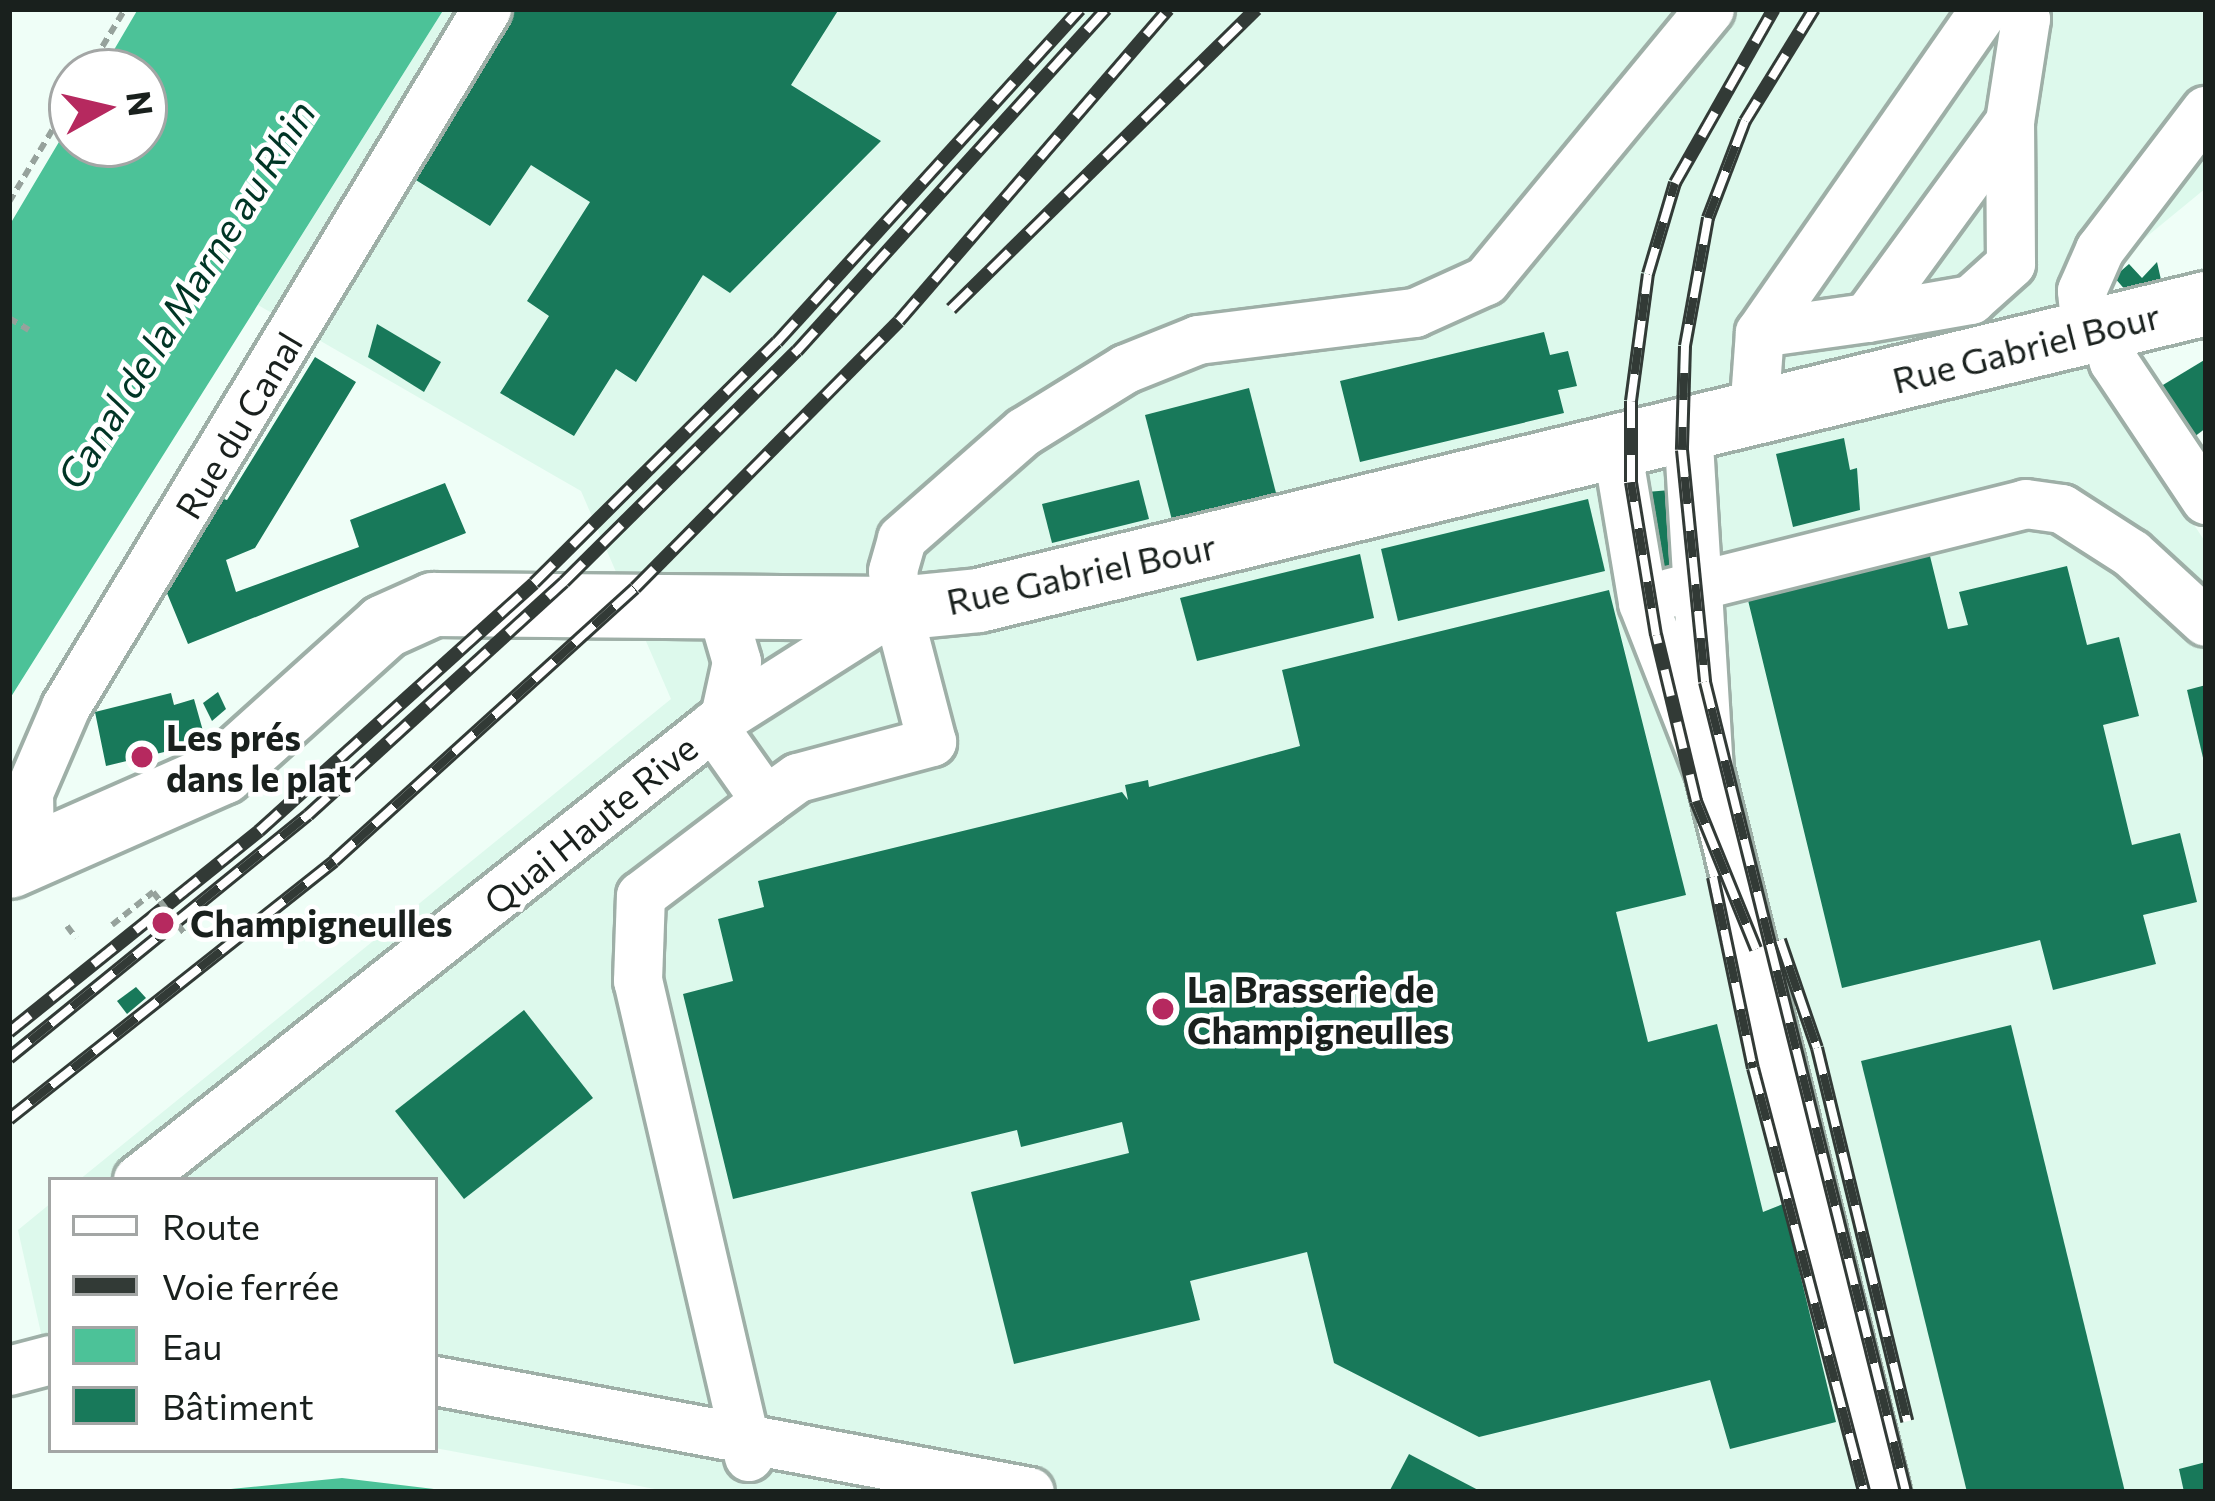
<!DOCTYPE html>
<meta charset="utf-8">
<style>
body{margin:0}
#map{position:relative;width:2215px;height:1501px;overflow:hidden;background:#effef7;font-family:Commissioner,sans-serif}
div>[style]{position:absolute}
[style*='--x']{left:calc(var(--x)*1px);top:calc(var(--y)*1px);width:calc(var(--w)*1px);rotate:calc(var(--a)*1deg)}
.built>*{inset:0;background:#ddf9ec}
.water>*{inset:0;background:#4cc298}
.building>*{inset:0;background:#18795a}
.path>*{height:6px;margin-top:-3px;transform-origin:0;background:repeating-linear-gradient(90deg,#96a29c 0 9px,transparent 0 15px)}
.roads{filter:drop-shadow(3px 0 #9eafa7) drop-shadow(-3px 0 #9eafa7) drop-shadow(0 3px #9eafa7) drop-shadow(0 -3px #9eafa7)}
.minor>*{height:48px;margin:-24px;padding:0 24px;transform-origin:24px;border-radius:24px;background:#fff}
.major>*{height:63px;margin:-31.5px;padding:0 31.5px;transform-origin:31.5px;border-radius:31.5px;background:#fff}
.rail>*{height:14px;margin-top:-7px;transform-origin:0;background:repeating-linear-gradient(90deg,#fff 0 27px,#323a36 0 54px);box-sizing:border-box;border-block:3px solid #323a36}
.path-bridge>*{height:6px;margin-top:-3px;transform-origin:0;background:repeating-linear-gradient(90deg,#96a29c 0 9px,transparent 0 15px)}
.dots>*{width:33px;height:33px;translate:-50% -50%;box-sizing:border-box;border:6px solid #fff;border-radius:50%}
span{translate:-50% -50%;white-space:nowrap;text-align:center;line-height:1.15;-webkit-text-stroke:9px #fff;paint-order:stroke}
.street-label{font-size:36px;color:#19201d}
.poi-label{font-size:36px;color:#19201d;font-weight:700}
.left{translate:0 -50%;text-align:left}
.water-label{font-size:39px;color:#003525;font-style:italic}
.frame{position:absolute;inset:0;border:12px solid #19201d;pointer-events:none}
.legend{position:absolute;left:48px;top:1177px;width:390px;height:276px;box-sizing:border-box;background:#fff;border:3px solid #a3a6a5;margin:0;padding:15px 21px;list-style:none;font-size:36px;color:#19201d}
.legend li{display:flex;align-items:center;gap:24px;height:60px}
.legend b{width:60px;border:3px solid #a3a6a5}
.north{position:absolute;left:48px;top:48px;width:120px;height:120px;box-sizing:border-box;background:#fff;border:3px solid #a3a6a5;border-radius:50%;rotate:82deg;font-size:33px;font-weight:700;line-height:48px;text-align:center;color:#19201d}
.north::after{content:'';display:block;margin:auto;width:42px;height:54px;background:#b6295f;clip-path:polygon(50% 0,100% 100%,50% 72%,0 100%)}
</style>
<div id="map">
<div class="built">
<i style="clip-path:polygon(444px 9px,2206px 9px,2206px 188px,2100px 275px,2096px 376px,2206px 543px,2206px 1492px,671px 1492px,435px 1448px,435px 1180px,79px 1180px,671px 699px,581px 491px,258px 305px)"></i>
<i style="clip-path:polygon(51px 1203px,51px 1378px,18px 1230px)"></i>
</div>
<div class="water">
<i style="clip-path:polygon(138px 9px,444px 9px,9px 700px,9px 226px,72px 120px,72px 144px,144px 144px,144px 72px,101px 72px)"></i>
<i style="clip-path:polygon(342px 1478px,459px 1492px,201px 1492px)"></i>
</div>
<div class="building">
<i style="clip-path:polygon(515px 9px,839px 9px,791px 85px,881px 141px,730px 293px,703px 275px,636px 382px,616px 369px,574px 436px,500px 393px,549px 316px,527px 301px,590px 202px,531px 165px,490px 226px,411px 177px)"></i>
<i style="clip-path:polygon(2157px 262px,2162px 284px,2127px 292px,2114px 277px,2129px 264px,2142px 278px)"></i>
<i style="clip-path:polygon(377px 324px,441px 362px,424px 392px,368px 357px)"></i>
<i style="clip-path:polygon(1544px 332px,1550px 355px,1568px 351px,1577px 386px,1558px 390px,1564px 413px,1360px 462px,1340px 381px)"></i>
<i style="clip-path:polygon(315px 357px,356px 382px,255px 548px,226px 560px,236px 592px,359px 547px,350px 520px,445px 483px,466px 533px,188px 644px,162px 581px,214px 496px,227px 500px)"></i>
<i style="clip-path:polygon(2206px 359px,2206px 428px,2178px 449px,2143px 397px)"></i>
<i style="clip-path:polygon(1249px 388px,1276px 493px,1172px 520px,1145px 415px)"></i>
<i style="clip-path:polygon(1844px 438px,1850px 470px,1857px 468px,1860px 510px,1793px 527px,1776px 454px)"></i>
<i style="clip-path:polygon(1139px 480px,1149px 519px,1052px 543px,1042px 504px)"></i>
<i style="clip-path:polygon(1670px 490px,1680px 577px,1658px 580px,1647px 492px)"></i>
<i style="clip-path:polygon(1588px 499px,1605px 571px,1398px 621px,1381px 549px)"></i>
<i style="clip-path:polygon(1928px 548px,1948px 629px,1968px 625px,1959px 592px,2067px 566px,2087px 645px,2119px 637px,2139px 716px,2103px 725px,2132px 845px,2180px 833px,2197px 902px,2143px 915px,2156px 964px,2053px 990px,2040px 940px,1842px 988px,1746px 592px)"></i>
<i style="clip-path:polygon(1360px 554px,1374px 618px,1197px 661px,1180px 598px)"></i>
<i style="clip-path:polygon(1609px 590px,1686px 895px,1616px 912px,1648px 1042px,1717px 1024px,1763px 1212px,1783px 1204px,1836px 1422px,1730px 1449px,1710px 1380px,1479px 1437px,1334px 1363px,1307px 1252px,1190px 1281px,1200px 1320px,1014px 1364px,971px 1192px,1129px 1153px,1122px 1122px,1021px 1147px,1017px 1130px,733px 1199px,683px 994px,733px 981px,718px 919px,764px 907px,758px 881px,1122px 792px,1128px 800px,1125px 785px,1148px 780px,1149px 787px,1300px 746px,1282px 670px)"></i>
<i style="clip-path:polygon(2206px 685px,2206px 762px,2204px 762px,2187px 690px)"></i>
<i style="clip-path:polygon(218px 692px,226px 709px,212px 721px,203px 703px)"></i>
<i style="clip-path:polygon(171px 693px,174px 705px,194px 699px,203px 731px,185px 747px,106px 766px,95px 712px)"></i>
<i style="clip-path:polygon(136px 987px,146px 998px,127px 1014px,117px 1001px)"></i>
<i style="clip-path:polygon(524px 1010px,593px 1098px,464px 1199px,395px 1111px)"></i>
<i style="clip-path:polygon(2011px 1025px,2125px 1492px,1967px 1492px,1861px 1061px)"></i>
<i style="clip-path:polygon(1409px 1454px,1482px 1492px,1389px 1492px)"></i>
<i style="clip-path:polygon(2206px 1462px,2206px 1492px,2184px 1492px,2179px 1469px)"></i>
</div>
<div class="path">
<i style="--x:87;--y:72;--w:74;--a:-58.9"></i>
<i style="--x:9;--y:202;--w:122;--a:-59"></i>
<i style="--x:9;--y:318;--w:23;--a:31"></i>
<i style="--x:112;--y:925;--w:53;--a:-38.8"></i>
<i style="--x:153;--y:892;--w:11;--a:52"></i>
<i style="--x:67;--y:926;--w:15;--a:53"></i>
</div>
<div class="roads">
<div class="minor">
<i style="--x:1867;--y:318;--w:106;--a:-9.8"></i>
<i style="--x:1971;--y:300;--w:54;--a:-42"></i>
<i style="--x:2011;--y:264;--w:142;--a:-90.4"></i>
<i style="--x:2104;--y:328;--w:35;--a:74"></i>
<i style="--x:2114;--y:362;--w:166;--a:56.3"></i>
<i style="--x:2086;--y:332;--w:41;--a:-95.6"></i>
<i style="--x:2082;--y:291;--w:45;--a:-66.3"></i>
<i style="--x:2100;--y:250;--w:175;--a:-52.7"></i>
<i style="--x:1760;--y:333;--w:108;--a:-8"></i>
<i style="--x:1867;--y:318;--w:243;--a:-53.9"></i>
<i style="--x:2010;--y:122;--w:104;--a:-81.2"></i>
<i style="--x:2026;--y:19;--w:13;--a:-132"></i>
<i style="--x:1754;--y:414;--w:81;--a:-85.8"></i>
<i style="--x:1760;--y:333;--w:394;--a:-55.2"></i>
<i style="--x:1617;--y:447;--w:158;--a:80.5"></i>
<i style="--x:1643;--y:603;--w:180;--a:68.6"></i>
<i style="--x:1709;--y:771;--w:342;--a:-93.5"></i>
<i style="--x:1670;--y:593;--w:367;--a:-14"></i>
<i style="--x:2026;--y:504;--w:36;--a:8"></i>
<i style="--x:2062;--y:509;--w:83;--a:32.7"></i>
<i style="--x:2132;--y:554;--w:100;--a:42.6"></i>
<i style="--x:721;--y:607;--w:57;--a:73.8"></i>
<i style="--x:737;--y:662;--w:56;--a:102.3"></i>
<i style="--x:713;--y:726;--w:92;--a:54.8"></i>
<i style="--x:766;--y:801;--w:39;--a:-36"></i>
<i style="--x:798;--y:778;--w:139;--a:-15"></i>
<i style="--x:932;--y:742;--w:138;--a:-104.6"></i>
<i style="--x:897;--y:608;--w:37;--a:-96"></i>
<i style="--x:893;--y:571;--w:33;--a:-74"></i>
<i style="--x:902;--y:539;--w:162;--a:-41.3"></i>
<i style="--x:1024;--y:432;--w:120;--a:-31.7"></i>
<i style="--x:1126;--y:369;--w:78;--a:-21.9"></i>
<i style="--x:1198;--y:340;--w:219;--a:-7.1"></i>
<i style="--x:1415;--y:313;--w:78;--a:-24.3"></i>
<i style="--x:1486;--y:281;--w:352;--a:-50.5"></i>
<i style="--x:1709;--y:771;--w:742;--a:76.21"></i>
<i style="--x:30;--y:855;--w:62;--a:-90.9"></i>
<i style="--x:29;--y:793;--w:94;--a:-66.7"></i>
<i style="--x:66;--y:707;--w:815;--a:-58.9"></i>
<i style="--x:138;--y:1180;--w:748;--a:-38.26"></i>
<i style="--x:725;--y:717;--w:204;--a:-32.4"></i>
<i style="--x:9;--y:1371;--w:43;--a:-14.7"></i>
<i style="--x:435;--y:1381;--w:605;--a:10.57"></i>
<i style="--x:749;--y:1457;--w:489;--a:-103.1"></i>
<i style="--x:638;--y:981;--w:85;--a:-88"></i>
<i style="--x:641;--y:896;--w:157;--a:-37.2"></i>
</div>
<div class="major">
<i style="--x:9;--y:866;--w:233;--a:-23.8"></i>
<i style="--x:222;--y:772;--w:218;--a:-42"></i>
<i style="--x:384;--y:626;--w:54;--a:-24.2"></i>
<i style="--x:433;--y:604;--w:464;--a:0.5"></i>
<i style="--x:897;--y:608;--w:81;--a:-5.6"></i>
<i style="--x:978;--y:600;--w:1263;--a:-13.6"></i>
</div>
</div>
<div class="rail">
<i style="--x:1814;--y:9;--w:132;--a:121.6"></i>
<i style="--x:1745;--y:121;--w:104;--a:110.9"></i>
<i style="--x:1708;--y:218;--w:130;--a:100.2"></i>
<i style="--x:1685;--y:346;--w:104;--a:91.7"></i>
<i style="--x:1682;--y:450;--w:233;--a:84.3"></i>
<i style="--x:1705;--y:682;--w:835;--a:76.06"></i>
<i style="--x:951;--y:309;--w:428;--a:-44.5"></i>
<i style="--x:1713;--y:877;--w:195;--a:78.2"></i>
<i style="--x:1753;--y:1068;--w:438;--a:75.3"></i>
<i style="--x:1780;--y:940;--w:114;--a:71.1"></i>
<i style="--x:1817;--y:1048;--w:384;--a:76.4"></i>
<i style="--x:1756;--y:949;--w:160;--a:-112.1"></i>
<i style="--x:1696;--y:801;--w:171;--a:-103.5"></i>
<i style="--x:1656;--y:635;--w:155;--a:-99.3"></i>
<i style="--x:1631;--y:482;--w:81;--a:-90"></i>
<i style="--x:1631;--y:401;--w:128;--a:-82.4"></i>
<i style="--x:1648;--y:274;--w:95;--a:-73.5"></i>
<i style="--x:1675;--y:183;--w:200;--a:-60.4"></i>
<i style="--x:9;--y:1032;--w:321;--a:-38.8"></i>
<i style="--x:259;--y:831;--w:370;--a:-42"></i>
<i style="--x:534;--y:583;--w:342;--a:-44.8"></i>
<i style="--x:777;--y:342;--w:450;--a:-47.7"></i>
<i style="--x:9;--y:1058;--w:385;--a:-39.1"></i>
<i style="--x:308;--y:815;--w:346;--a:-42.3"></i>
<i style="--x:564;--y:582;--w:328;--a:-44.8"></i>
<i style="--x:797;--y:351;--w:461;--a:-47.9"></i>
<i style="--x:9;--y:1119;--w:415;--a:-38.4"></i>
<i style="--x:334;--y:861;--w:406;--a:-42.2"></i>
<i style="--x:635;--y:588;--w:375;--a:-45.3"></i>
<i style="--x:899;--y:321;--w:412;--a:-49.2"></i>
</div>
<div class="path-bridge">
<i style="--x:160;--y:901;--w:41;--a:52.9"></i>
</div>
<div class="dots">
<i style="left:142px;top:757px;background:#b6295f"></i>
<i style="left:163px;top:923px;background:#b6295f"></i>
<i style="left:1163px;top:1009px;background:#b6295f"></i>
</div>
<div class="street-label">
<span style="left:2026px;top:347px;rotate:-14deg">Rue Gabriel Bour</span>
<span style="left:238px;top:425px;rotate:-59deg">Rue du Canal</span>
<span style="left:1081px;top:573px;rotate:-12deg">Rue Gabriel Bour</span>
<span style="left:590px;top:824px;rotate:-39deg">Quai Haute Rive</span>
</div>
<div class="poi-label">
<span class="left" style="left:166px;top:757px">Les prés<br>dans le plat</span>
<span class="left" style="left:190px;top:923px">Champigneulles</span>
<span class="left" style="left:1187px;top:1009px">La Brasserie de<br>Champigneulles</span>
</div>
<div class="water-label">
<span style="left:185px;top:294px;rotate:-58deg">Canal de la Marne au Rhin</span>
</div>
<div class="frame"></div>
<ul class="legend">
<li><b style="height:15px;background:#fff"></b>Route</li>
<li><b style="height:15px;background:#323a36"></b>Voie ferrée</li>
<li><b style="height:33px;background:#4cc298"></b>Eau</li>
<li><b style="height:33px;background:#18795a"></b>Bâtiment</li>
</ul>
<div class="north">N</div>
</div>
